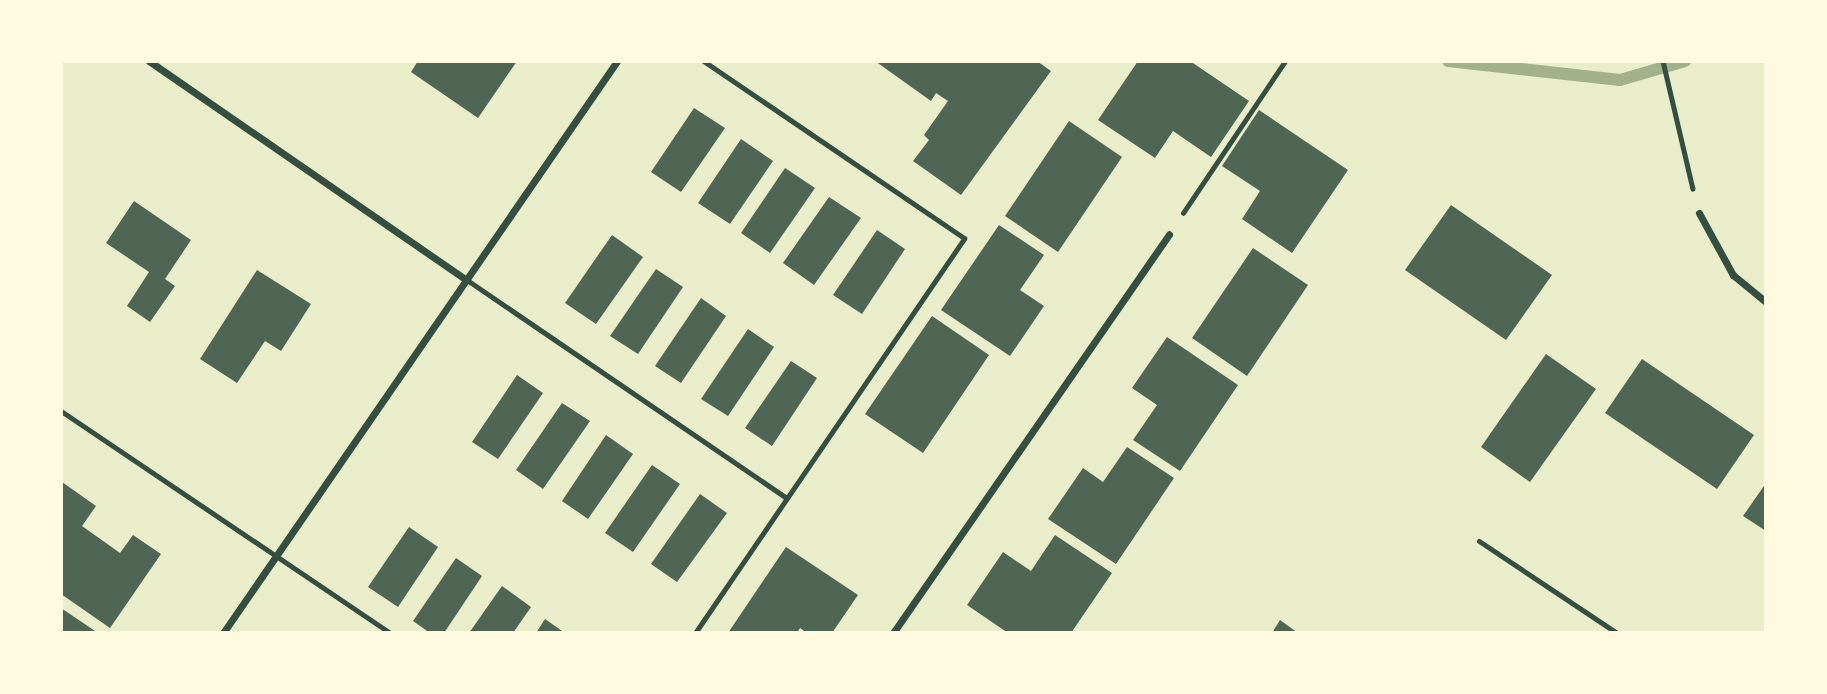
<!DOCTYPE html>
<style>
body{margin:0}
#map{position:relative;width:1827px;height:694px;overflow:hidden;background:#e9edc9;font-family:"Archivo Narrow",sans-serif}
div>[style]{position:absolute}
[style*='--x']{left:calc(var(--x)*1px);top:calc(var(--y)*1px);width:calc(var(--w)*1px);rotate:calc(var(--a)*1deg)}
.stream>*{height:12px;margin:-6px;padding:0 6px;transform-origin:6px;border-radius:6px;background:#a3b18a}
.building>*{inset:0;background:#4f6655}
.path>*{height:4.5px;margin:-2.25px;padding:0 2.25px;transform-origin:2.25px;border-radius:2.25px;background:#344e41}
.service>*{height:5px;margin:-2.5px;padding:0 2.5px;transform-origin:2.5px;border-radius:2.5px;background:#344e41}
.minor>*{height:7px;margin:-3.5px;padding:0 3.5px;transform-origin:3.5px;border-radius:3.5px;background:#344e41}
span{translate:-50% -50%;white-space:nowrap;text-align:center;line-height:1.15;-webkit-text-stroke:5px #fefae0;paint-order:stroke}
.frame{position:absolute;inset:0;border:63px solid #fefae0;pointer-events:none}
</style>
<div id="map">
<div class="stream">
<i style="--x:1448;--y:61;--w:173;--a:6.3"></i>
<i style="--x:1620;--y:80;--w:68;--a:-16.3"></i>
</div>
<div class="building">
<i style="clip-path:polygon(418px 61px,517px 61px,478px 118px,411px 72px)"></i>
<i style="clip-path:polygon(875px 61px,1037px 61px,1051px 71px,961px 195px,913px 161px,929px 140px,924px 135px,948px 101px,936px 93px,931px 101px)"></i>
<i style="clip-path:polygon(1138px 61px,1190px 61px,1249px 101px,1211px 157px,1173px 131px,1155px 158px,1098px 120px)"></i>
<i style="clip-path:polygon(694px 108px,725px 128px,681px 192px,651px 172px)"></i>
<i style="clip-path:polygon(1259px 110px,1348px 170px,1292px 253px,1242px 219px,1260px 191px,1222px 166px)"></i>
<i style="clip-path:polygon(1069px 121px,1122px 157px,1058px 252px,1005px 216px)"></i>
<i style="clip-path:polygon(741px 139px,773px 161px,730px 224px,698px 203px)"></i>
<i style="clip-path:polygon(785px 168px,815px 188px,770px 253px,741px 233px)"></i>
<i style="clip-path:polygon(829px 197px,861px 218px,814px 285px,783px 263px)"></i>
<i style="clip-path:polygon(134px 201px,191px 240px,165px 279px,175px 286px,150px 322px,127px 306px,149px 272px,106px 243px)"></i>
<i style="clip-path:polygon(1451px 205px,1552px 275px,1506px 340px,1405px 270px)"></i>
<i style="clip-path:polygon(999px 225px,1044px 255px,1020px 290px,1044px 306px,1010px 356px,941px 310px)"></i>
<i style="clip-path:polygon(877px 230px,905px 249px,862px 314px,833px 295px)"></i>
<i style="clip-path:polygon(612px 235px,643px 257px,596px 324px,565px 303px)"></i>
<i style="clip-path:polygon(1253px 248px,1308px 285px,1247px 376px,1192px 338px)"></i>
<i style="clip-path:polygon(656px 269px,683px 287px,638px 354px,610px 336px)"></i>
<i style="clip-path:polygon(257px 270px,311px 304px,281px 351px,265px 341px,237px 383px,200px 359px)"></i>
<i style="clip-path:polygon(701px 298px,726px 316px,681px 383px,655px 366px)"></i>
<i style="clip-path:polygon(932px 316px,989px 355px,923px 453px,865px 414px)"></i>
<i style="clip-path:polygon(748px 329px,774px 347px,728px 416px,701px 399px)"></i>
<i style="clip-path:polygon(1167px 337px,1238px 385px,1180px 471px,1133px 440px,1157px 405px,1132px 388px)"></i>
<i style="clip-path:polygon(1546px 354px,1596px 389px,1530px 482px,1481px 447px)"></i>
<i style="clip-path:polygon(1642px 359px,1754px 435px,1717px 489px,1605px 413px)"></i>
<i style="clip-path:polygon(791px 361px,817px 378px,772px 446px,745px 428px)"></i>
<i style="clip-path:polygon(517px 375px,543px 393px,498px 459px,472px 442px)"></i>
<i style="clip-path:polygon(562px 403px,590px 421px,543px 489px,516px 470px)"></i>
<i style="clip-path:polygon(606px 435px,633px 454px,588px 519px,562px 501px)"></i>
<i style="clip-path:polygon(1127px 447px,1174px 478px,1116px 564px,1048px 519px,1083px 468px,1103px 482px)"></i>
<i style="clip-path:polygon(652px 465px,680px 484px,633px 552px,605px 533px)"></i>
<i style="clip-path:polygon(62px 482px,96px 506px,82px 526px,120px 553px,133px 535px,161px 554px,110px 628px,61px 594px)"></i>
<i style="clip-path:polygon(1766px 483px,1766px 531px,1743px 516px)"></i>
<i style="clip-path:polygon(700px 494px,727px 513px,677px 582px,651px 564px)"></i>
<i style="clip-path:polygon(409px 527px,438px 547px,398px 607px,368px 587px)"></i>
<i style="clip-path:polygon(1055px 535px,1112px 573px,1071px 633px,1008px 633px,967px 605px,1003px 552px,1031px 571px)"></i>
<i style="clip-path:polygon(786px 547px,858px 595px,832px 633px,807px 633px,800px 628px,797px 633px,728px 633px)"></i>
<i style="clip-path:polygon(456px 558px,482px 576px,444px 633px,430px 633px,413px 621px)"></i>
<i style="clip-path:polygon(502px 586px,531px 607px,513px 633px,469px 633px)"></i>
<i style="clip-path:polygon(61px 608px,98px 633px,61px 633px)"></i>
<i style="clip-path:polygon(545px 619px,565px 633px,536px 633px)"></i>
<i style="clip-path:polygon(1280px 620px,1298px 633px,1272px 633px)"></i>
</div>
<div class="path">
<i style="--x:1663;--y:61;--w:131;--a:76.8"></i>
<i style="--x:1183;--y:213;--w:183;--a:-56.1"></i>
</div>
<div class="service">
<i style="--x:467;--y:280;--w:387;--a:34.3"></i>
<i style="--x:61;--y:411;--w:397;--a:34"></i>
<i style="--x:1479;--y:541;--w:166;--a:33.7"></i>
<i style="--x:695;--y:633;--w:478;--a:-55.7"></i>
<i style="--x:964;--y:238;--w:315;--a:-145.8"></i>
</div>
<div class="minor">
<i style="--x:149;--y:61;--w:386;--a:34.6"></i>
<i style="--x:1699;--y:213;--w:71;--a:61.3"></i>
<i style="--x:1733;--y:275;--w:43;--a:39.3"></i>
<i style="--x:223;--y:633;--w:695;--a:-55.44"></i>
<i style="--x:893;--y:633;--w:485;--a:-55.3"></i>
</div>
<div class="frame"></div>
</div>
